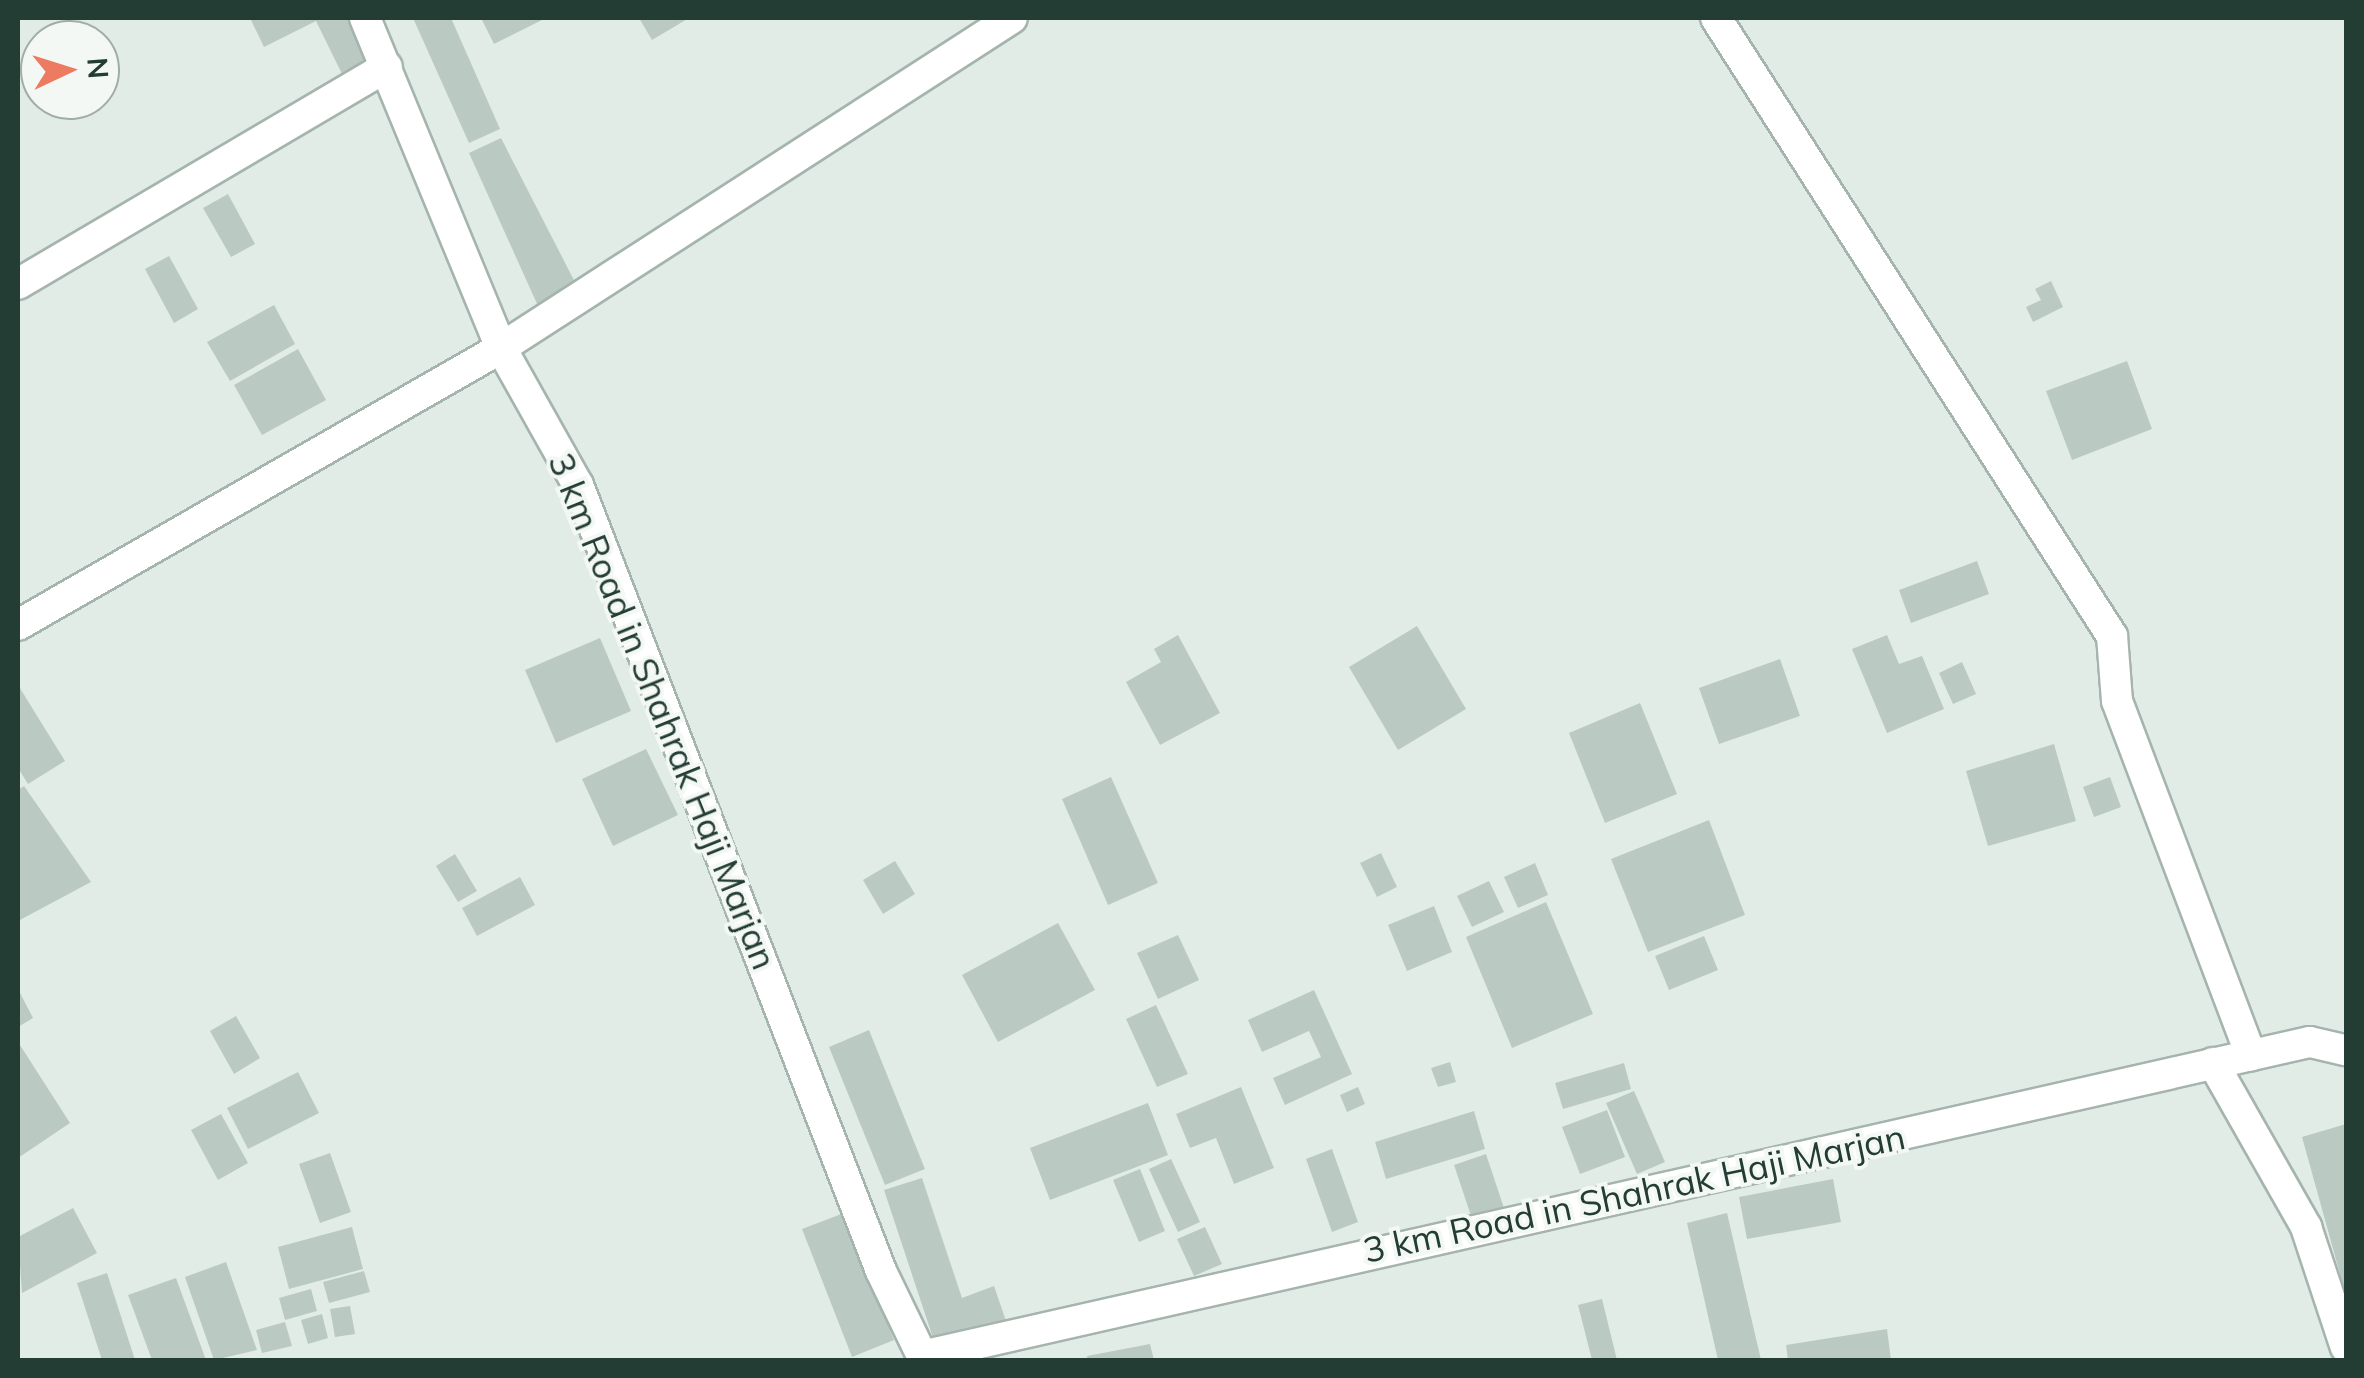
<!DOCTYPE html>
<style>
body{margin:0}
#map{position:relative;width:2364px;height:1378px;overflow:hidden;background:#e2ece7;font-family:Mulish,sans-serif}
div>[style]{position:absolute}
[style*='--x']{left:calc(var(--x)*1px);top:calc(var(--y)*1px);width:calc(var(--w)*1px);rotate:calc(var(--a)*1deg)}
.building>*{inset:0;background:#bbc9c3}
.roads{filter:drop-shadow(2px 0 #a5b4ae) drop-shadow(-2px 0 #a5b4ae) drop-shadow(0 2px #a5b4ae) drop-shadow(0 -2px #a5b4ae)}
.street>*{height:30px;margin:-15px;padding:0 15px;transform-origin:15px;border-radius:15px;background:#fff}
.secondary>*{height:30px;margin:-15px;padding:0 15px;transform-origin:15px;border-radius:15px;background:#fff}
span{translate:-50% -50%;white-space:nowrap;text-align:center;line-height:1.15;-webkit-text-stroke:8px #f3f8f5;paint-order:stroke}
.street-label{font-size:35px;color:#233c34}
.frame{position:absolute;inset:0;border:20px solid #233c34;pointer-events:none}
.north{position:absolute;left:20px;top:20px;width:100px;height:100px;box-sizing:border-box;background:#f3f8f5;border:2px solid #a0ada8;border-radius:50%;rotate:86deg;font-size:28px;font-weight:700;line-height:40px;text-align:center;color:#233c34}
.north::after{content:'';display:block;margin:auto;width:35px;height:45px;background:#ec7b61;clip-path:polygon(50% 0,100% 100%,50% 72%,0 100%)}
</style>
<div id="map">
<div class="building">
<i style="clip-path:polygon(250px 18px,348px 18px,370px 63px,343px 76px,316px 21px,264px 47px)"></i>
<i style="clip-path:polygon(413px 18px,451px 18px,500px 129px,469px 143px)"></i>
<i style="clip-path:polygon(481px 18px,546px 18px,494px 44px)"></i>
<i style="clip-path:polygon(639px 18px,689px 18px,652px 40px)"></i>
<i style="clip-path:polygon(501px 138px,578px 288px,538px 306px,469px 153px)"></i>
<i style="clip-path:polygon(228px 194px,255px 244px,231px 257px,203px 208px)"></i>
<i style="clip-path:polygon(169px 256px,198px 309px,174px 323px,145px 269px)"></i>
<i style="clip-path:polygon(2051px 281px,2063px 307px,2033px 322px,2026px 307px,2041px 300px,2035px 289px)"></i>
<i style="clip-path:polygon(274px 305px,295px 344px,230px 381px,207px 342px)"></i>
<i style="clip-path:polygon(298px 349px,326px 400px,262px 435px,234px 385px)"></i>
<i style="clip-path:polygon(2127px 361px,2152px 429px,2072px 460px,2046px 391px)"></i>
<i style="clip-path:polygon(1977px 561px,1989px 594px,1911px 623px,1899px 590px)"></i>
<i style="clip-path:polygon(1417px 626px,1466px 709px,1398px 750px,1349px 667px)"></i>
<i style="clip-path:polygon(1178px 635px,1220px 713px,1160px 745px,1126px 682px,1161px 662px,1154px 649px)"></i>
<i style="clip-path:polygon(1887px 635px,1899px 664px,1922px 656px,1944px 709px,1887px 733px,1852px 649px)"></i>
<i style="clip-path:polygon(600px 638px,631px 711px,556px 743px,525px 670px)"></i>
<i style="clip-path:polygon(1780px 659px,1800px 716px,1719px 744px,1699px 688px)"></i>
<i style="clip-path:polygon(1962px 662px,1976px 694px,1953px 704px,1939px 673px)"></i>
<i style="clip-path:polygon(18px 685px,65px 761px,28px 784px,18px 768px)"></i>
<i style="clip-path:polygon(1640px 703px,1677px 794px,1605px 823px,1569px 733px)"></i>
<i style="clip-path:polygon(2054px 744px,2076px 821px,1988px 846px,1966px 771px)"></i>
<i style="clip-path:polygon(646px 749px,678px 815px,613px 846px,582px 779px)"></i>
<i style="clip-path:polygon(1111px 777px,1158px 883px,1108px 905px,1062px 799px)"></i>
<i style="clip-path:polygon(2110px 777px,2121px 807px,2094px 817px,2083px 787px)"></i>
<i style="clip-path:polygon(24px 786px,91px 882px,18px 921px,18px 790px)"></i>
<i style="clip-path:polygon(1709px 820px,1745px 915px,1648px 952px,1611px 859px)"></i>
<i style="clip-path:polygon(1381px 853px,1397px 887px,1377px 897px,1360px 863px)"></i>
<i style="clip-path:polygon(455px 854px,477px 891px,458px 902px,436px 866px)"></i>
<i style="clip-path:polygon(895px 861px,915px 894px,883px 914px,863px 880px)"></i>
<i style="clip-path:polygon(1535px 863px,1548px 895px,1518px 908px,1504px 877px)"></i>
<i style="clip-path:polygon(520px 877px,535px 905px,477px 936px,462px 908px)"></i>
<i style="clip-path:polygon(1489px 881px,1504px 912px,1472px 927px,1457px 896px)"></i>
<i style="clip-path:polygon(1546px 902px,1593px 1014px,1512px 1048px,1466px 937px)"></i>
<i style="clip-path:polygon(1434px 906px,1452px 952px,1407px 971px,1388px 925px)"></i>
<i style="clip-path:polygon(1058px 923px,1095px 990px,998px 1042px,962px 975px)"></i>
<i style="clip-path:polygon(1178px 935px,1199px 980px,1158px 999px,1137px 953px)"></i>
<i style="clip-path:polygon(1704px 936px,1718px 970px,1669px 990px,1655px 956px)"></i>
<i style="clip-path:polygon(18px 989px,33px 1018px,18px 1027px)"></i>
<i style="clip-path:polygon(1314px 990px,1352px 1074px,1285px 1105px,1273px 1078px,1321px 1057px,1309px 1031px,1262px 1052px,1248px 1020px)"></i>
<i style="clip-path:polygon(1156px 1005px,1188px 1074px,1157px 1087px,1126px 1019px)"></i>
<i style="clip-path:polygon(236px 1016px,260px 1058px,234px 1074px,210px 1031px)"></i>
<i style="clip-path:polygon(869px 1030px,925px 1169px,885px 1185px,829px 1047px)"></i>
<i style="clip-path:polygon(18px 1042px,70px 1123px,18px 1158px)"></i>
<i style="clip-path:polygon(1450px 1062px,1456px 1082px,1438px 1087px,1431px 1068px)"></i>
<i style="clip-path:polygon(1624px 1063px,1631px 1089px,1563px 1109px,1555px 1083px)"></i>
<i style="clip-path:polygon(298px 1072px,319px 1113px,248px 1149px,227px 1108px)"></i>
<i style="clip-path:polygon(1241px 1087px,1274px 1168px,1234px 1184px,1216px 1138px,1190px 1148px,1176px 1114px)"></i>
<i style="clip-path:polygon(1358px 1087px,1365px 1104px,1347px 1112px,1340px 1095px)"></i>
<i style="clip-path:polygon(1634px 1091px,1665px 1162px,1637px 1174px,1606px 1103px)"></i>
<i style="clip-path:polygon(1148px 1103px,1168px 1155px,1050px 1200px,1030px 1148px)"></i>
<i style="clip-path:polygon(1607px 1110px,1625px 1157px,1580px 1174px,1562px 1127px)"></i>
<i style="clip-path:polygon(1474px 1111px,1485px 1149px,1386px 1179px,1375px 1142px)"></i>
<i style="clip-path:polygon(221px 1114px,248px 1163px,218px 1180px,191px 1130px)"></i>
<i style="clip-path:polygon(2346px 1124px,2346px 1291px,2345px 1292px,2302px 1137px)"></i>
<i style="clip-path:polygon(1332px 1149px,1358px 1222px,1332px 1232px,1306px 1159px)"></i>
<i style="clip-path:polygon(330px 1153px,351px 1212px,320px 1223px,299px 1164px)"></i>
<i style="clip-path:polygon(1486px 1154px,1505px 1211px,1473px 1222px,1454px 1165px)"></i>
<i style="clip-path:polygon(1171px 1159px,1200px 1222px,1178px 1232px,1149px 1169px)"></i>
<i style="clip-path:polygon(1140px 1169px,1165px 1231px,1139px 1242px,1113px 1180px)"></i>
<i style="clip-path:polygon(922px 1178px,962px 1298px,994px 1286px,1006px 1321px,935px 1344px,884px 1190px)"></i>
<i style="clip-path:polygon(1833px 1179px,1841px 1222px,1747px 1239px,1739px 1197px)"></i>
<i style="clip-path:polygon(73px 1208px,97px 1253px,22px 1293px,18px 1237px)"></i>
<i style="clip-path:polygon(844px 1213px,894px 1340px,852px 1357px,802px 1229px)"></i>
<i style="clip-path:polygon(1727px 1213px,1761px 1360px,1718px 1360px,1687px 1223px)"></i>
<i style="clip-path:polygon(352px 1227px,363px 1269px,289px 1289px,278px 1247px)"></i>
<i style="clip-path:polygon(1205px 1227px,1222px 1264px,1194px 1276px,1177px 1239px)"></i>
<i style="clip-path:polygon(226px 1262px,257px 1350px,214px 1360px,185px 1277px)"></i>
<i style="clip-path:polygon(364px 1271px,370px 1292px,329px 1303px,323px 1282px)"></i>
<i style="clip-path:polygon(107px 1273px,135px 1360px,102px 1360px,77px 1283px)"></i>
<i style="clip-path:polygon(176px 1278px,206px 1360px,152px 1360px,128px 1295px)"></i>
<i style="clip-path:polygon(311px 1289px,317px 1311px,285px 1320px,279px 1298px)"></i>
<i style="clip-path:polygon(1602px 1299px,1617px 1360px,1592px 1360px,1578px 1305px)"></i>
<i style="clip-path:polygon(350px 1306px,355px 1334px,335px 1337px,330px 1309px)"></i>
<i style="clip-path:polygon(322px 1314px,328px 1338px,308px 1344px,301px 1320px)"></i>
<i style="clip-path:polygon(285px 1322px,292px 1346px,262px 1353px,256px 1330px)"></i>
<i style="clip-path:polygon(1887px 1329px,1891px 1360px,1788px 1360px,1786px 1345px)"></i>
<i style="clip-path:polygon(1150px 1344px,1154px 1360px,1088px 1360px,1087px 1356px)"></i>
</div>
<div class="roads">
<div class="street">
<i style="--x:1716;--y:18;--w:734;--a:57.35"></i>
<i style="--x:2112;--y:636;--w:65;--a:85.6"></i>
<i style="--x:2117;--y:701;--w:379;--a:69.3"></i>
<i style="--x:18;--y:284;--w:428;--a:-30.5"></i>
<i style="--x:18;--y:625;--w:557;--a:-29.83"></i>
<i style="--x:501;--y:348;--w:608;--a:-32.85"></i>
<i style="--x:2213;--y:1063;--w:189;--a:60.4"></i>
<i style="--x:2306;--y:1227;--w:127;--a:71.7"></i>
</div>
<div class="secondary">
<i style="--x:365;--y:18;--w:357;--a:67.6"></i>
<i style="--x:501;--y:348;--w:157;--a:60.7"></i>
<i style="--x:578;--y:485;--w:842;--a:68.92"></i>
<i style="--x:881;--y:1271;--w:99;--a:64.2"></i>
<i style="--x:922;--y:1356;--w:1423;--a:-12.75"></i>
<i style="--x:2310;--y:1042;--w:37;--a:13"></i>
</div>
</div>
<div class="street-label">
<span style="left:663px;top:711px;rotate:68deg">3 km Road in Shahrak Haji Marjan</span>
<span style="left:1634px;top:1193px;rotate:-12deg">3 km Road in Shahrak Haji Marjan</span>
</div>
<div class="frame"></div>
<div class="north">N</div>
</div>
